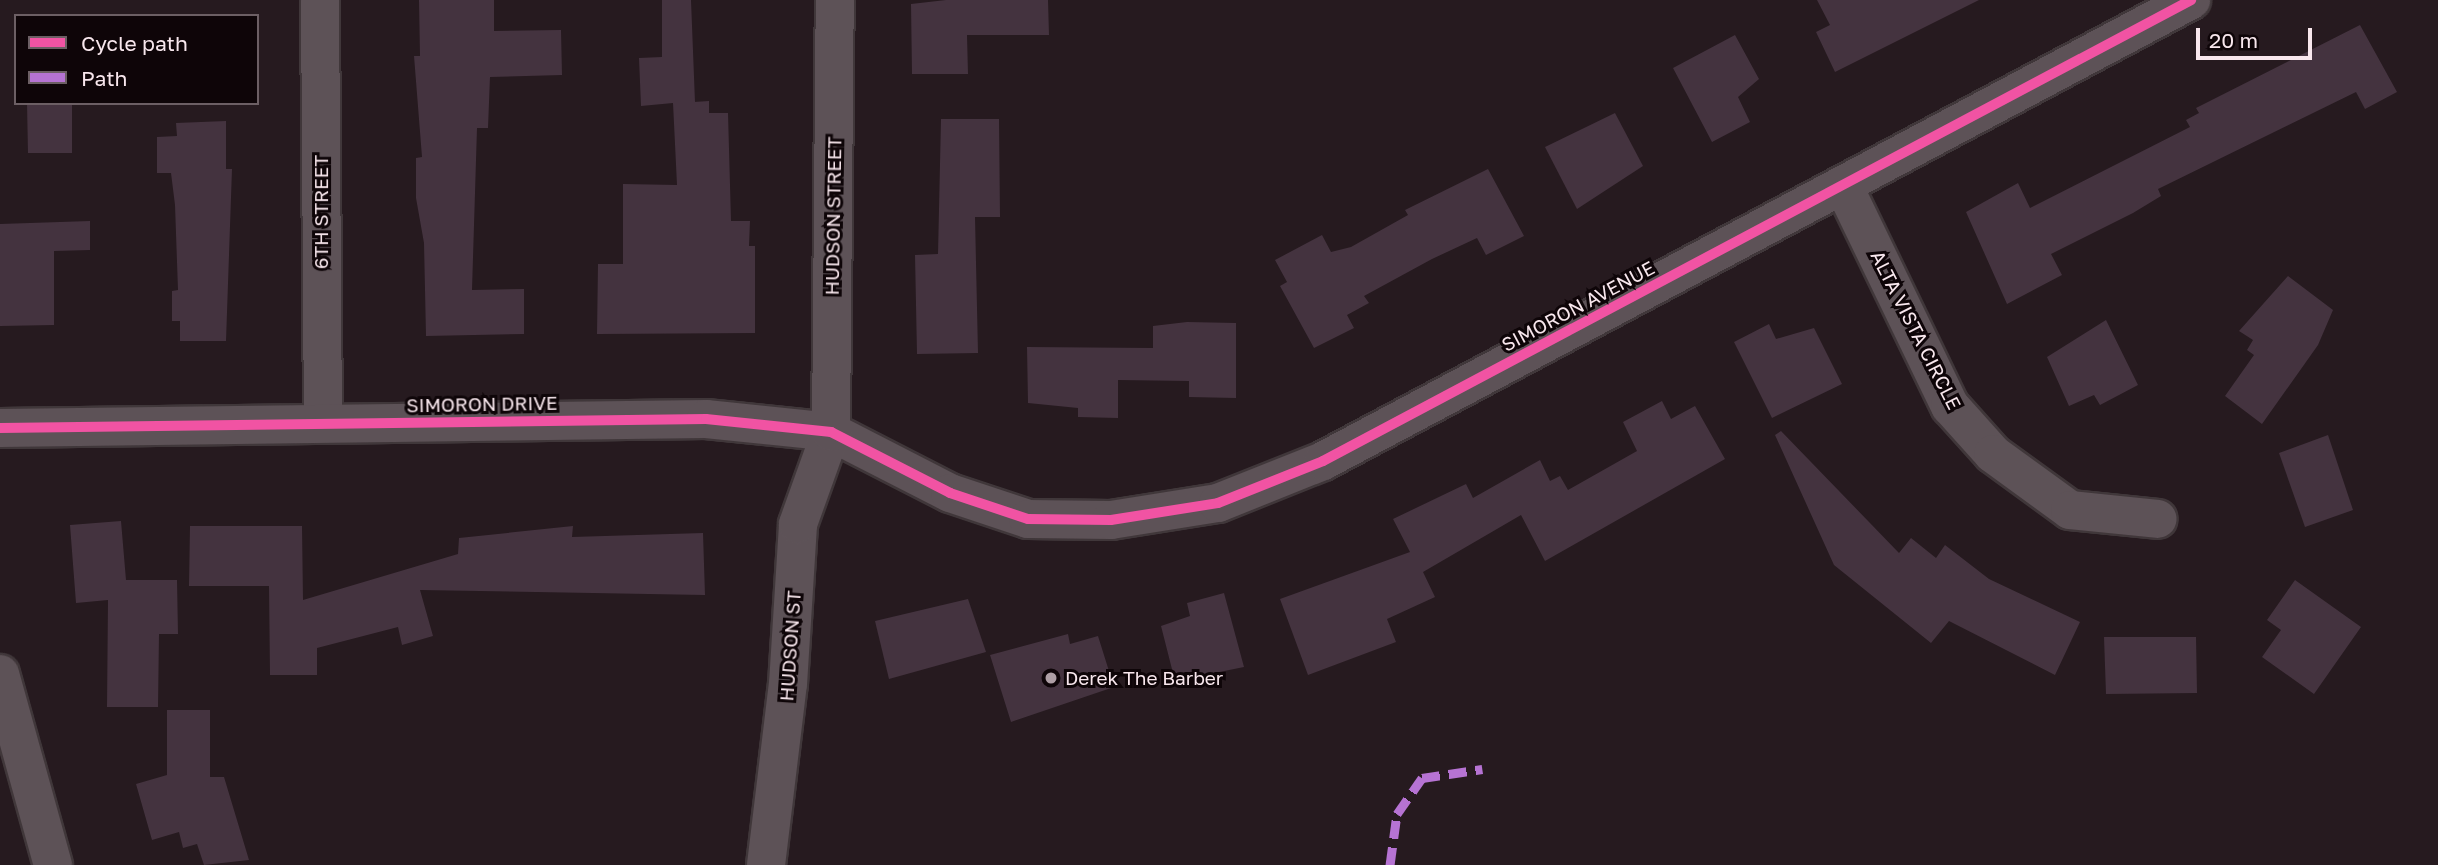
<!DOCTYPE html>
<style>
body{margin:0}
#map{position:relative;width:2438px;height:865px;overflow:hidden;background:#261a1f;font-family:"Golos Text",sans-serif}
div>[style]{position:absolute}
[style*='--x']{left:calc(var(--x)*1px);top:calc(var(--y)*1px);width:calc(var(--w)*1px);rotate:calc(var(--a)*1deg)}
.building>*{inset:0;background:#44333f}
.roads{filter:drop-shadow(2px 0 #40373a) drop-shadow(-2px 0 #40373a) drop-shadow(0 2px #40373a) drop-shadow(0 -2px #40373a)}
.minor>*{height:38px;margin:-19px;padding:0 19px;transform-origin:19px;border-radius:19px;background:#5d5257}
.quiet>*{height:9px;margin-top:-4.5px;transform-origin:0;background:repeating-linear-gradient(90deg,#b673d3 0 18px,transparent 0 27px)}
.cycleway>*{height:10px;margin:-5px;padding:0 5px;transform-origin:5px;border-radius:5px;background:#f153a3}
.dots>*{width:19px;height:19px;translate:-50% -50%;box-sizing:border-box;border:4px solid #0e0508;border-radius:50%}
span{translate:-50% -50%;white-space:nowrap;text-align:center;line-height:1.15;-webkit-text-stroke:6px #0e0508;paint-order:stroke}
.street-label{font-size:19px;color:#f8e7ed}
.poi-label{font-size:19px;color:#f8e7ed}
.left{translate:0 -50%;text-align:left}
.legend{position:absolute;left:14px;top:14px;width:245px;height:91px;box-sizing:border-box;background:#0e0508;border:2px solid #6c5f64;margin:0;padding:9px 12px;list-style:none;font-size:21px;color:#f8e7ed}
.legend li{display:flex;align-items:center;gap:14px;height:35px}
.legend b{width:35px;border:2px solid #6c5f64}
.scale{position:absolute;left:2196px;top:28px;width:116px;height:32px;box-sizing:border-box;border:4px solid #f8e7ed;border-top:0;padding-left:9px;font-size:21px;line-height:24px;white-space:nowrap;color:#f8e7ed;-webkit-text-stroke:5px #0e0508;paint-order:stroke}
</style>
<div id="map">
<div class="building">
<i style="clip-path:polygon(419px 0,494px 0,494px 31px,561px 30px,562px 75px,490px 77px,488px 128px,477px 128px,472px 290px,524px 289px,524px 334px,426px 336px,424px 243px,416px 198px,416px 158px,422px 157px,414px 56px,420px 56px)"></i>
<i style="clip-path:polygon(662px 0,691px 0,695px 102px,678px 103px,709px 101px,709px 113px,728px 113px,731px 221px,750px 221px,749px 246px,755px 246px,755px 333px,597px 334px,598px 264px,623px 264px,623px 184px,677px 185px,673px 103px,641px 106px,639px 58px,662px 57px)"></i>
<i style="clip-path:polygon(946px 0,1048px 0,1049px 35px,967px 35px,968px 74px,912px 74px,911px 4px)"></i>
<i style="clip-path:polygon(1817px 0,1979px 0,1835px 72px,1816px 32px,1830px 25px)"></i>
<i style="clip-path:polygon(2360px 25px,2397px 92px,2365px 109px,2356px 92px,2158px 189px,2161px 196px,2133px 213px,2051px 254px,2062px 275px,2007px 304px,1966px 212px,2018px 183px,2030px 208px,2190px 127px,2186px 120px,2199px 113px,2196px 108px)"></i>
<i style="clip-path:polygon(1735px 35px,1759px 79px,1738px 97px,1750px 122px,1712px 142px,1673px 68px)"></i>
<i style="clip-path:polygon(27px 103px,72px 103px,72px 153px,28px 153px)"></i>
<i style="clip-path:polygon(1615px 113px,1643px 166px,1577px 209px,1545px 147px)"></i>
<i style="clip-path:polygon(941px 119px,999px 119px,1000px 217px,975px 217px,978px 353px,917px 354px,915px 255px,938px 254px)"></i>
<i style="clip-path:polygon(226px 121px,226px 169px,232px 169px,226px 341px,180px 341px,180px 321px,172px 321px,172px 291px,178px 290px,175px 205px,171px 173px,157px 173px,157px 137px,177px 136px,176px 123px)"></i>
<i style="clip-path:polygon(1488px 169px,1524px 236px,1486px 255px,1477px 238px,1432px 259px,1364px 296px,1369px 303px,1347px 315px,1354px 328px,1314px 348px,1280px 286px,1287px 282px,1275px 260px,1322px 235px,1331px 252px,1351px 247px,1408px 215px,1405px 210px)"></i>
<i style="clip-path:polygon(90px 221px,90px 250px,54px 251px,54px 325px,0 326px,0 224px)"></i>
<i style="clip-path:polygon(2288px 276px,2333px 310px,2318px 345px,2262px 424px,2225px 396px,2254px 355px,2247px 350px,2253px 340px,2239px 331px)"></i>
<i style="clip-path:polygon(2106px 320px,2138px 385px,2100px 405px,2094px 395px,2069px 406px,2047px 357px)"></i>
<i style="clip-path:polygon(1187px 322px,1236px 323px,1236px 398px,1189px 397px,1189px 381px,1118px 380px,1118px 418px,1078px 417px,1078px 408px,1028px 403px,1027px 347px,1153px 348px,1153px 326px)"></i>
<i style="clip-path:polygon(1769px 324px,1776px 339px,1814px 328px,1842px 384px,1772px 418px,1734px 342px)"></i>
<i style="clip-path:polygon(1662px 401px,1671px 419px,1695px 406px,1725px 459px,1545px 561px,1521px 515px,1423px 572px,1435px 597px,1387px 619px,1396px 642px,1308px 675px,1280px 599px,1410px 552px,1393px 519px,1466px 484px,1473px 498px,1540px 460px,1550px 481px,1560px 476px,1568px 490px,1637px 451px,1623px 422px)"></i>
<i style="clip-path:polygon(1781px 431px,1899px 553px,1911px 538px,1936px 558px,1945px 545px,1989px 579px,2080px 622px,2055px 675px,1949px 621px,1931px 643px,1834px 565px,1775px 435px)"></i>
<i style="clip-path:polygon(2328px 435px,2353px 510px,2305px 527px,2279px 453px)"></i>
<i style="clip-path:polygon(121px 521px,126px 580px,177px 580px,178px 634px,159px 634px,158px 707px,107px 707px,108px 600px,76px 603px,70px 525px)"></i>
<i style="clip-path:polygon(190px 526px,302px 526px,303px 600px,458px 554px,459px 538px,573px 526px,572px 537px,703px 533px,705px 595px,420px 590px,433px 636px,402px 645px,398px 627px,317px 648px,317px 675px,270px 675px,269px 586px,189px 586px)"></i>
<i style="clip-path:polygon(2295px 580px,2361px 627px,2314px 694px,2262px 657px,2281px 630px,2267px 620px)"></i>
<i style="clip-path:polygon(1224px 593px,1244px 667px,1175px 681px,1161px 626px,1190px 616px,1187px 603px)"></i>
<i style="clip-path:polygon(968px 599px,986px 652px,889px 679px,875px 621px)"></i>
<i style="clip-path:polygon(1068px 634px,1070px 644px,1098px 636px,1114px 687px,1011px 722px,990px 655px)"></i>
<i style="clip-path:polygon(2104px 637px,2196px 637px,2197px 693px,2106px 694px)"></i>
<i style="clip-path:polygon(167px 710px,210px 710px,210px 777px,224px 777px,249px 860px,204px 865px,197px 844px,183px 848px,179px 832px,152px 840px,136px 784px,167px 775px)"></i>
</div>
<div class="roads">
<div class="minor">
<i style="--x:320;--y:0;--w:423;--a:89.6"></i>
<i style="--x:1843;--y:185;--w:246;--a:64.2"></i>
<i style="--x:1950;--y:406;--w:64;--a:48.1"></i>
<i style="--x:1993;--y:454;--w:95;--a:36"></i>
<i style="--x:2070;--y:510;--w:88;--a:5.8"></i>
<i style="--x:0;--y:428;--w:706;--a:-0.73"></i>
<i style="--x:706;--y:419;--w:126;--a:5.9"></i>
<i style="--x:831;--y:432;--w:134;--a:27.1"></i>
<i style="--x:950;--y:493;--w:82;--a:18.4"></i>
<i style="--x:1028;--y:519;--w:83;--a:0.7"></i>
<i style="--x:1111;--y:520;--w:108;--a:-9"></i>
<i style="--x:1218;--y:503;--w:113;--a:-21.8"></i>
<i style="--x:1323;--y:461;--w:983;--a:-27.97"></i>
<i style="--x:0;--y:674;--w:198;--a:74.5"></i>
<i style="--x:766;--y:865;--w:182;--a:-83.1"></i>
<i style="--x:788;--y:684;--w:160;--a:-86.4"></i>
<i style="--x:798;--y:524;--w:98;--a:-70.3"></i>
<i style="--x:831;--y:432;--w:432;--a:-89.5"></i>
</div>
</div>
<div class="quiet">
<i style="--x:1390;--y:865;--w:51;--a:-82.2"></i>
<i style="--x:1397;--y:814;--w:44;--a:-55.2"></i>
<i style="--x:1422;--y:778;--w:61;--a:-8.5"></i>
</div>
<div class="cycleway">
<i style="--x:0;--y:428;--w:706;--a:-0.73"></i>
<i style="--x:706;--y:419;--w:126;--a:5.9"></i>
<i style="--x:831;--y:432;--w:134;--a:27.1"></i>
<i style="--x:950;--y:493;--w:82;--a:18.4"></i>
<i style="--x:1028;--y:519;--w:83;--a:0.7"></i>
<i style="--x:1111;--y:520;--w:108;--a:-9"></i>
<i style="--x:1218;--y:503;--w:113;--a:-21.8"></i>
<i style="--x:1323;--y:461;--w:983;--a:-27.97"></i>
</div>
<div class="dots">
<i style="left:1051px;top:678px;background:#ae9fa5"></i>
</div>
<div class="street-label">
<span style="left:321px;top:212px;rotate:-90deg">6TH STREET</span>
<span style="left:833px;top:216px;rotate:-89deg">HUDSON STREET</span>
<span style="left:1578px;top:306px;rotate:-28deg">SIMORON AVENUE</span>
<span style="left:1916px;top:330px;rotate:63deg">ALTA VISTA CIRCLE</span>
<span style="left:482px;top:404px;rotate:-1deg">SIMORON DRIVE</span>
<span style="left:790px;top:646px;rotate:-86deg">HUDSON ST</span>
</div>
<div class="poi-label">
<span class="left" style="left:1065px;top:678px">Derek The Barber</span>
</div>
<ul class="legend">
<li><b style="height:9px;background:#f153a3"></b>Cycle path</li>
<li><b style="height:9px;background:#b673d3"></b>Path</li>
</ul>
<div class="scale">20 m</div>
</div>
